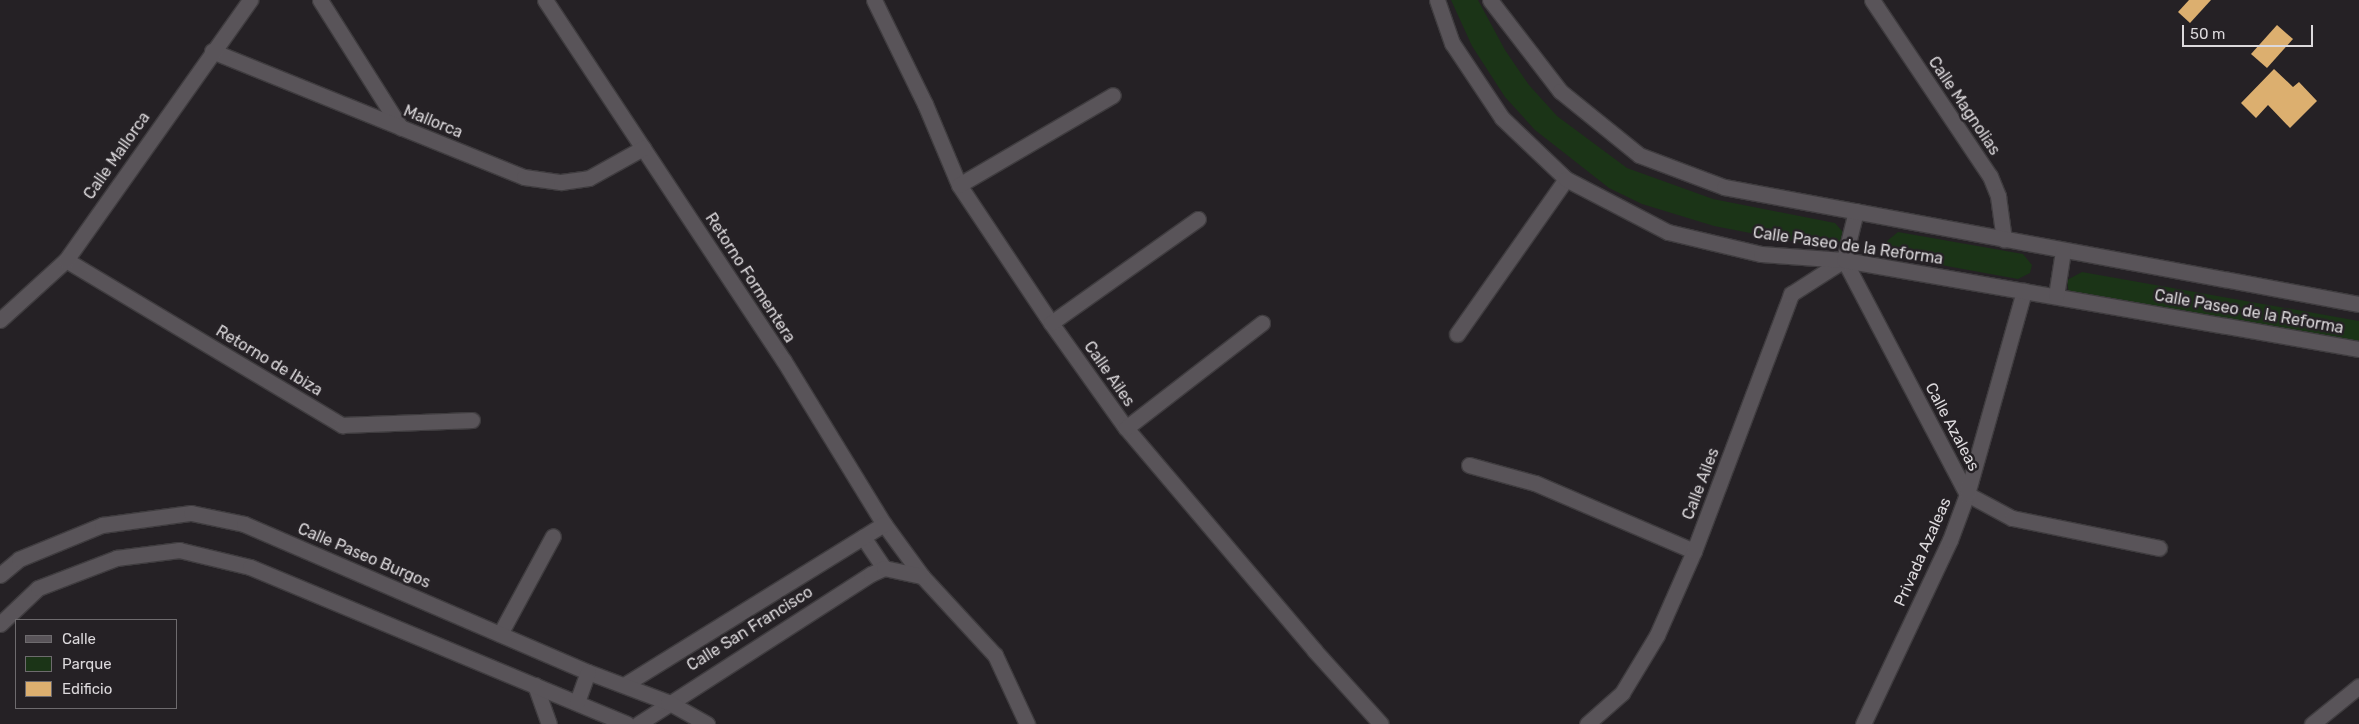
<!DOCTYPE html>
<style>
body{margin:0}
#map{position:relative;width:2359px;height:724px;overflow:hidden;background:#252125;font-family:Rubik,sans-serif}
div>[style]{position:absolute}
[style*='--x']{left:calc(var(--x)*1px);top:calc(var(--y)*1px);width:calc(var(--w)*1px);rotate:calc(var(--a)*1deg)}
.green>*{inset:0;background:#1b3417}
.building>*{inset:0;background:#dcaf6f}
.roads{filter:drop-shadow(1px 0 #3f3c3f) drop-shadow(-1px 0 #3f3c3f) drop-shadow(0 1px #3f3c3f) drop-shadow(0 -1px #3f3c3f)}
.street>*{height:15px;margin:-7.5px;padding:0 7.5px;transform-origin:7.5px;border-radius:7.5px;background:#595459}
.secondary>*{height:15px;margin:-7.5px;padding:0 7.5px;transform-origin:7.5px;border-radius:7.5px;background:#595459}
span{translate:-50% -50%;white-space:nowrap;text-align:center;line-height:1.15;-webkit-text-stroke:5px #252125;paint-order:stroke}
.street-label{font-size:16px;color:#dcd9dc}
.legend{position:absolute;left:15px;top:619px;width:162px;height:90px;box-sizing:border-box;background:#252125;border:1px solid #6e6b6e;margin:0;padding:6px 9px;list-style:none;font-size:15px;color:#dcd9dc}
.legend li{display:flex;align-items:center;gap:10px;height:25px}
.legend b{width:25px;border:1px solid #6e6b6e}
.scale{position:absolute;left:2182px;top:25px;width:131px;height:22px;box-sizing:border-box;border:2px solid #dcd9dc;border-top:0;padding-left:6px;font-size:15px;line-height:18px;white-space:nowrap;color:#dcd9dc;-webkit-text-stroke:4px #252125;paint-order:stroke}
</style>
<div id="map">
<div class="green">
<i style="clip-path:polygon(1451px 0,1478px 0,1505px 50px,1529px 85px,1557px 116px,1627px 168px,1713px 199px,1835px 223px,1843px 232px,1840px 241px,1829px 248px,1714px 226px,1642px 204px,1609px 188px,1535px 130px,1505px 97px,1472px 46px)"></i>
<i style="clip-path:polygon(1898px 232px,2023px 254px,2032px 265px,2030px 273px,2018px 279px,1897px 257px,1887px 248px,1887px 241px)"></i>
<i style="clip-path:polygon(2082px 272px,2359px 321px,2359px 349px,2069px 294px,2067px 280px)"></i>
</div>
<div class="building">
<i style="clip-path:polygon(2189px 0,2211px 0,2190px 23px,2178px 12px)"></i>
<i style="clip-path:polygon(2277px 25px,2293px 39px,2267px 68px,2251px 54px)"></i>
<i style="clip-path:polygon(2274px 69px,2293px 87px,2299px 82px,2317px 101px,2290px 128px,2268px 105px,2256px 118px,2241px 103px)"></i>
</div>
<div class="roads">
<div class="street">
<i style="--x:320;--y:0;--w:151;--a:57.7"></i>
<i style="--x:545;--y:0;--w:433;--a:56.5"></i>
<i style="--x:784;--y:361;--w:191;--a:58.5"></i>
<i style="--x:884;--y:524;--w:64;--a:53.8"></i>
<i style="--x:922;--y:576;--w:108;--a:47.3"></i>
<i style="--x:995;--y:655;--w:76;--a:65.1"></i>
<i style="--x:874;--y:0;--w:116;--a:63.9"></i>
<i style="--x:925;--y:104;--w:88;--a:67.2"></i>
<i style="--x:959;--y:185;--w:166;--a:56.3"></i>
<i style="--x:1051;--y:323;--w:129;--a:54.5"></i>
<i style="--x:1126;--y:428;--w:292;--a:49.7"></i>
<i style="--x:1315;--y:651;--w:98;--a:47.9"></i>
<i style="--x:1872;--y:0;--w:212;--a:56.2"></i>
<i style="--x:1990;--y:176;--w:22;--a:68"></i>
<i style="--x:1998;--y:196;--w:44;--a:82.2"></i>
<i style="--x:212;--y:51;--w:336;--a:22"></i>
<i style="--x:524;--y:177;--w:37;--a:8"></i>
<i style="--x:561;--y:182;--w:28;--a:-8"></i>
<i style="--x:589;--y:178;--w:62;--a:-29.1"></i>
<i style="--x:959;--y:185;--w:178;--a:-30.3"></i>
<i style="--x:1856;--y:211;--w:50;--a:103.8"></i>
<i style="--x:1844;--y:260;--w:264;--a:62.3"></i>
<i style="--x:66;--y:260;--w:322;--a:30.9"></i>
<i style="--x:342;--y:425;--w:130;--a:-2.2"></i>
<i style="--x:0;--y:320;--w:89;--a:-42.3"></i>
<i style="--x:66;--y:260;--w:319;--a:-54.7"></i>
<i style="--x:1051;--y:323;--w:180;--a:-35.3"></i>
<i style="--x:1457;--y:334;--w:189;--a:-54.9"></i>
<i style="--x:1126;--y:428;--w:172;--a:-37.7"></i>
<i style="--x:1469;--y:465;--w:68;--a:15.3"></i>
<i style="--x:1535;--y:483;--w:173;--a:23.2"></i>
<i style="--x:1967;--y:494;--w:51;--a:28.1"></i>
<i style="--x:2012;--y:518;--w:150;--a:11.5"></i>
<i style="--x:863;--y:537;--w:37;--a:56"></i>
<i style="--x:500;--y:634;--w:111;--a:-61.6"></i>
<i style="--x:535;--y:685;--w:41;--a:70.3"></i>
<i style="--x:624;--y:685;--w:306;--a:-31.8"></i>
<i style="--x:638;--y:724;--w:277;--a:-32.8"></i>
<i style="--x:871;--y:574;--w:14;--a:-25"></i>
<i style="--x:884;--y:568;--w:39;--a:12"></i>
<i style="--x:1587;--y:724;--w:47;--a:-41.5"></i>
<i style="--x:1622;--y:693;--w:68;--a:-58.9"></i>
<i style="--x:1657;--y:635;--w:92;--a:-66.2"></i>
<i style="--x:1694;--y:551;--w:275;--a:-69.3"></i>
<i style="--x:1791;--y:294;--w:63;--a:-32.7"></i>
<i style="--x:1863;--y:724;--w:204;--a:-64.7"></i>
<i style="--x:1950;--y:540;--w:49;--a:-69.7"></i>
<i style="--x:1967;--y:494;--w:211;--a:-74.3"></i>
<i style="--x:2312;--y:724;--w:60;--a:-39"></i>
</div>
<div class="secondary">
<i style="--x:1437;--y:0;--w:46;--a:70.8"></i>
<i style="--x:1452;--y:43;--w:90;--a:56.3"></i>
<i style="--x:1502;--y:118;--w:88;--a:43.6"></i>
<i style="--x:1566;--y:179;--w:115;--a:27.5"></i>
<i style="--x:1668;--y:232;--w:96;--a:13.3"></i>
<i style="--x:1761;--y:254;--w:83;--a:4.1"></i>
<i style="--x:1844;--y:260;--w:523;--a:9.8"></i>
<i style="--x:1490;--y:0;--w:115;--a:52.4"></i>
<i style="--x:1560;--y:91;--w:102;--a:39"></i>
<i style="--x:1639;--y:155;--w:91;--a:20.6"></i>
<i style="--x:1724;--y:187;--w:646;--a:10.44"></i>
<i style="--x:2056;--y:296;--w:46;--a:-81.2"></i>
<i style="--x:0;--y:575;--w:25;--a:-40"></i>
<i style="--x:19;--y:559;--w:90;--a:-22.3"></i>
<i style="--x:102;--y:525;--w:90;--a:-7.7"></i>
<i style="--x:191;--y:513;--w:54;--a:11.7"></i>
<i style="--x:244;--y:524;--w:374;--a:23.3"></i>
<i style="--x:588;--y:672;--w:85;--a:20.6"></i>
<i style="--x:668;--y:702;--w:45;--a:29.4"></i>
<i style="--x:0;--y:624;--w:52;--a:-43.5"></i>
<i style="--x:38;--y:588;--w:84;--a:-21"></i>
<i style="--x:116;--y:558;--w:64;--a:-7.2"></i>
<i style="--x:179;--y:550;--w:73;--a:13.5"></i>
<i style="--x:250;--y:567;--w:408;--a:22.6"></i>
<i style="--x:577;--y:702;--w:32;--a:-70"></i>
</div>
</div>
<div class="street-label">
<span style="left:1964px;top:106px;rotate:56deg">Calle Magnolias</span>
<span style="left:433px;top:122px;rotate:22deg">Mallorca</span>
<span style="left:117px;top:156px;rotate:-55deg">Calle Mallorca</span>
<span style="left:1848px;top:246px;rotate:8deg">Calle Paseo de la Reforma</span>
<span style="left:750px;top:278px;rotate:57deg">Retorno Formentera</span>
<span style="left:2249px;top:312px;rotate:10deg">Calle Paseo de la Reforma</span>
<span style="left:269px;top:361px;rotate:31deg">Retorno de Ibiza</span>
<span style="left:1109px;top:374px;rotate:55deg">Calle Ailes</span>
<span style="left:1952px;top:427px;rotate:62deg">Calle Azaleas</span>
<span style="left:1701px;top:484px;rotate:-69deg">Calle Ailes</span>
<span style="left:1923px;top:552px;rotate:-66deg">Privada Azaleas</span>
<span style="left:364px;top:556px;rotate:23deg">Calle Paseo Burgos</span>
<span style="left:750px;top:629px;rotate:-32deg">Calle San Francisco</span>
</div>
<ul class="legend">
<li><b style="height:6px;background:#595459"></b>Calle</li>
<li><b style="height:14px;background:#1b3417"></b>Parque</li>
<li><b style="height:14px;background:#dcaf6f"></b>Edificio</li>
</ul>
<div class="scale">50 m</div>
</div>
